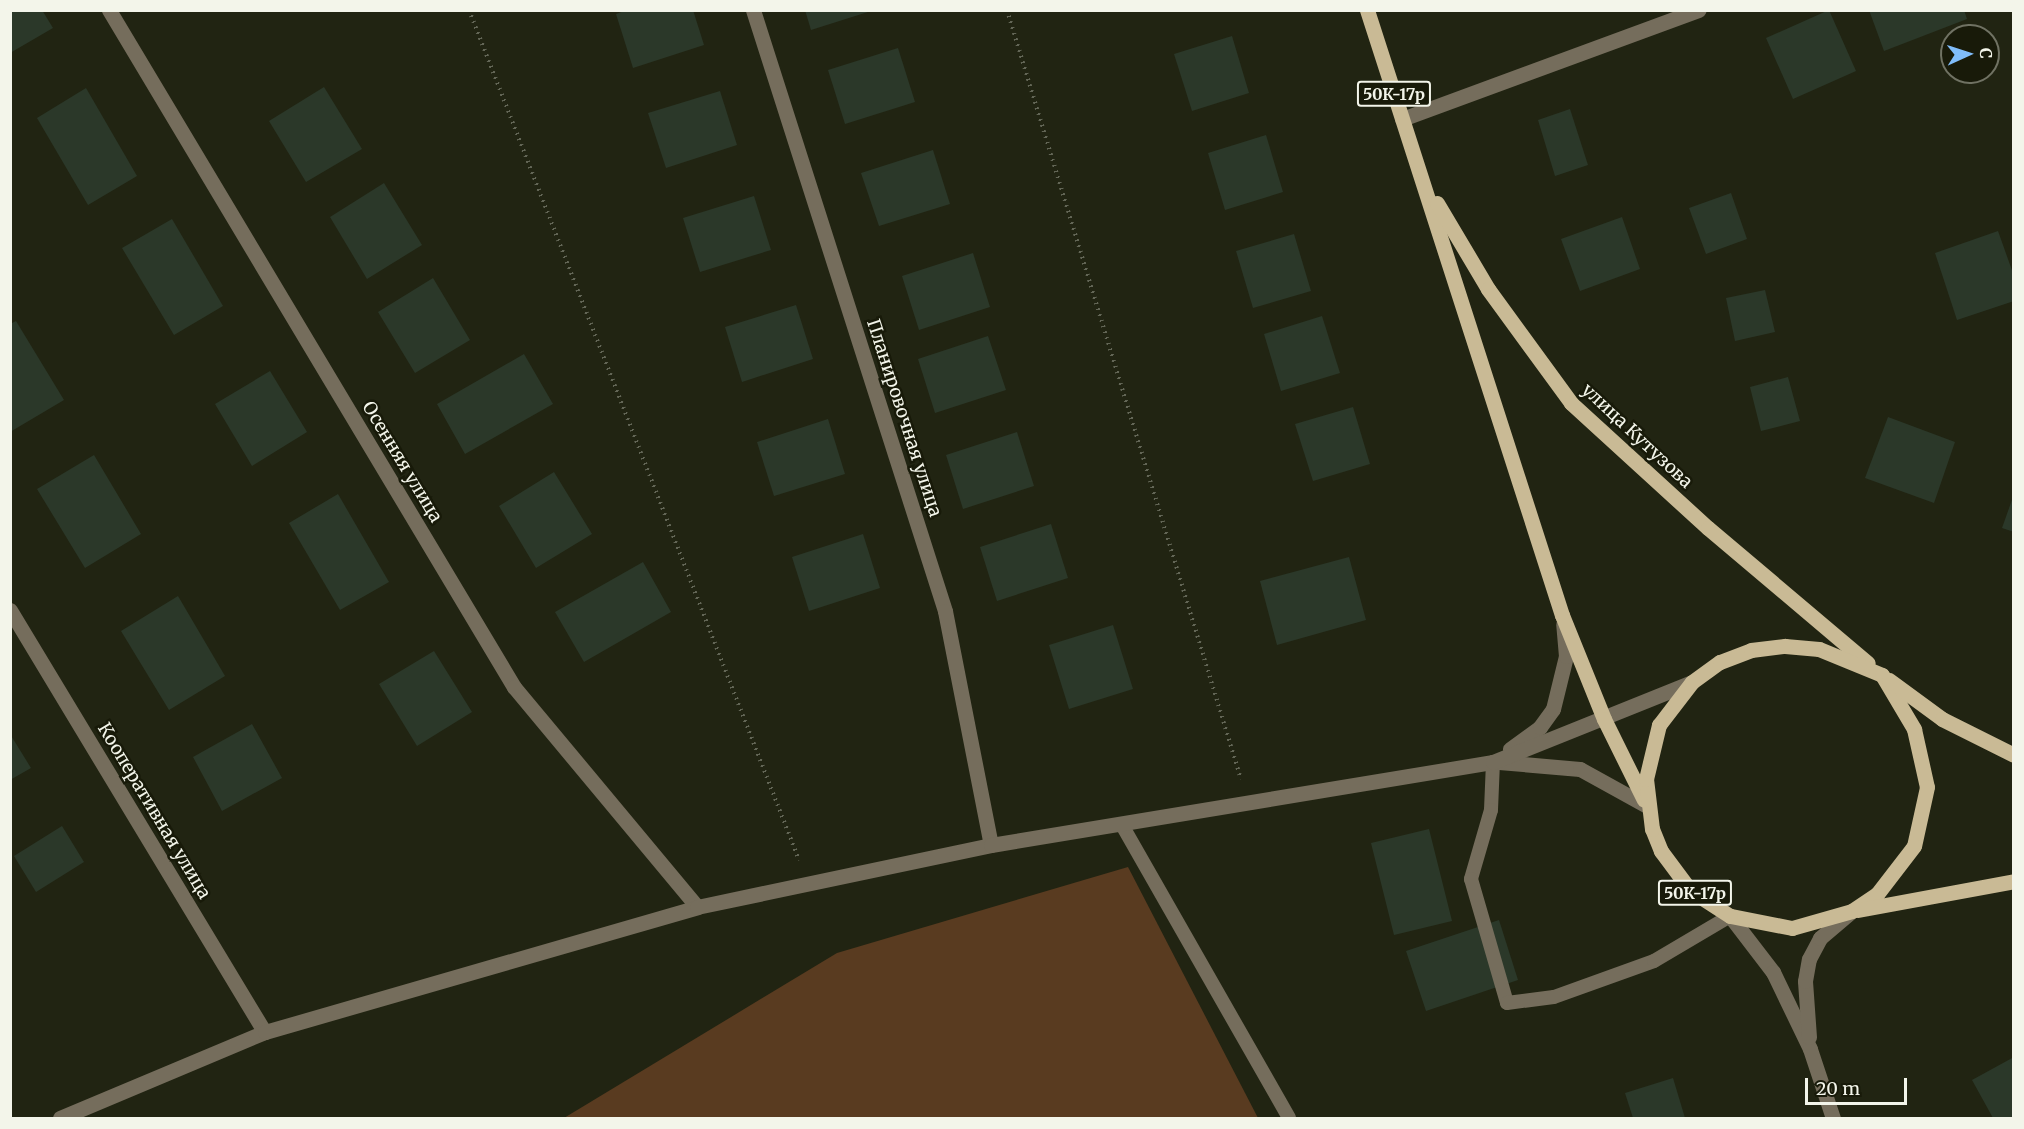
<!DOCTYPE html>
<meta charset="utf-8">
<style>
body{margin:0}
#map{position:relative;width:2024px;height:1129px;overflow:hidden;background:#212412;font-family:Merriweather,serif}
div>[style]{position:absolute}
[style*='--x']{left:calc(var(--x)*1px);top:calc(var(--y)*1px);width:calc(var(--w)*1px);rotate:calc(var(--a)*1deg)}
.green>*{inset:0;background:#593b20}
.building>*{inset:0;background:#2b3829}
.path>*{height:4px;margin-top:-2px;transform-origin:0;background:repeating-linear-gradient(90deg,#636656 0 1.5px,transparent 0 6px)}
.service>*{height:14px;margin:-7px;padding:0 7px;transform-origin:7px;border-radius:7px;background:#756d5c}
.minor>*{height:15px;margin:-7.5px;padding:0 7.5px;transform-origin:7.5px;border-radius:7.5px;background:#756d5c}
.tertiary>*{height:15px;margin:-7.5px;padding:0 7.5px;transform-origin:7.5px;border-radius:7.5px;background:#756d5c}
.primary>*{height:15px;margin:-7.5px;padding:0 7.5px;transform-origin:7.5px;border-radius:7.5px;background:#c9ba95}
span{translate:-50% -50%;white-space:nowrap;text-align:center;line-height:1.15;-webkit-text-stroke:5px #181a09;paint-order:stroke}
.shield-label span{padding:2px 4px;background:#181a09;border:2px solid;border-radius:4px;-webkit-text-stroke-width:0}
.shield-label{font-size:16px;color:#f3f5ea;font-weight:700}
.street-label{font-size:18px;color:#f3f5ea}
.frame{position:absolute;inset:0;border:12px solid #f3f5ea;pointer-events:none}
.north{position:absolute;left:1940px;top:24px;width:60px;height:60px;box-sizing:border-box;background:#181a09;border:2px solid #707263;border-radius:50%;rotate:87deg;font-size:16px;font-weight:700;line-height:24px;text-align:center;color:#f3f5ea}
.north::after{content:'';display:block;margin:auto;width:21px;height:27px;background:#80bdfa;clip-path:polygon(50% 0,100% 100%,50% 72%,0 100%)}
.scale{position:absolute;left:1805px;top:1078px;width:102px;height:27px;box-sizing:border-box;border:3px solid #f3f5ea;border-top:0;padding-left:8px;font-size:18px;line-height:21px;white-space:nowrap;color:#f3f5ea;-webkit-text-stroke:4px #181a09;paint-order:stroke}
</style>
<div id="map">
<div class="green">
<i style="clip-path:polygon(1128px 867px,1258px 1118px,564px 1118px,837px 953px)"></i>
</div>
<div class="building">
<i style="clip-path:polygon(10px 10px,42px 10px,53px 28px,10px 53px)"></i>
<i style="clip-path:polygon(627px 10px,693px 10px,704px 45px,633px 68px,616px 14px)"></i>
<i style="clip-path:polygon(805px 10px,871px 10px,871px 11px,811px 30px)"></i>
<i style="clip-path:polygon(1829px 10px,1856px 71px,1793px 99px,1766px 38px)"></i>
<i style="clip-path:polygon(1869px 10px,1964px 10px,1967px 19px,1884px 51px)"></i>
<i style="clip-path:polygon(1232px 36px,1249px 93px,1192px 111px,1174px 54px)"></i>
<i style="clip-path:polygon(898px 48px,915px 102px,845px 124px,828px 70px)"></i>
<i style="clip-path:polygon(324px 87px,362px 149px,306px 182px,269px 121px)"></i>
<i style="clip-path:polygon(86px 88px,137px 176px,88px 205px,37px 118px)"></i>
<i style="clip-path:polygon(720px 91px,737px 145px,666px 168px,648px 113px)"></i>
<i style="clip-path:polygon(1570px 109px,1588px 165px,1555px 176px,1538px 120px)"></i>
<i style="clip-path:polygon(1266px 135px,1283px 192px,1225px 210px,1208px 153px)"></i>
<i style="clip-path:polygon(933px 150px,950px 204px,879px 226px,861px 173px)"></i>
<i style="clip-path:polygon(384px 183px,422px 245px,367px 279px,330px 217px)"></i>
<i style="clip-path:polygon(1731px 193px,1747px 239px,1706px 254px,1689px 208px)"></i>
<i style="clip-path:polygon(754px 196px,771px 250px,700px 272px,683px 218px)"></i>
<i style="clip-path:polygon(1622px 217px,1640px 269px,1580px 291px,1561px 239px)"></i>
<i style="clip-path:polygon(172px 219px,223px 306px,174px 335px,122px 248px)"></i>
<i style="clip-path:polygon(1998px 231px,2014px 276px,2014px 301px,1957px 320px,1935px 253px)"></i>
<i style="clip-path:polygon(1294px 234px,1311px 291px,1253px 308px,1236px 251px)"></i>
<i style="clip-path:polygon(973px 253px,990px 307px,919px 330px,902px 276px)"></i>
<i style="clip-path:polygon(433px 278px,470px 340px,415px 373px,378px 312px)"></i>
<i style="clip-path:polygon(1765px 290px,1775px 332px,1735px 341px,1726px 298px)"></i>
<i style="clip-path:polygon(796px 305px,813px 359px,742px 382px,725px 327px)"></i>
<i style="clip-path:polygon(1322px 316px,1340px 373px,1281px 391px,1264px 334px)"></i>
<i style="clip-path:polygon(16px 321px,64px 400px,10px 432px,10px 324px)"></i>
<i style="clip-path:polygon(988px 336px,1006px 390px,935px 413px,918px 359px)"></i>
<i style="clip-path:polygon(524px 354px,553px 404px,465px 454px,437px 404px)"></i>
<i style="clip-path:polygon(270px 371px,307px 432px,252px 466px,215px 404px)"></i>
<i style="clip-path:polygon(1788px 377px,1800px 421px,1761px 431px,1750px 387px)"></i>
<i style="clip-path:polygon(1353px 407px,1370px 464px,1313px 481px,1295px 424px)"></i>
<i style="clip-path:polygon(1888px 417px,1955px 442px,1934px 503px,1865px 478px)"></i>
<i style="clip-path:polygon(828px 419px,845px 474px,774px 496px,757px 442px)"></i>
<i style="clip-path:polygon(1017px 432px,1034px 486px,963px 509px,946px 455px)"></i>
<i style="clip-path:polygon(94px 455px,141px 534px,85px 568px,37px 489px)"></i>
<i style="clip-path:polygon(554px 472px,592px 534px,536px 568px,499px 506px)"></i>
<i style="clip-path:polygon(338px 494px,389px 582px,340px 610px,289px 523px)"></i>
<i style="clip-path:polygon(2013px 497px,2014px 497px,2014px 532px,2002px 528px)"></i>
<i style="clip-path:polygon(1051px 524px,1068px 578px,997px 601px,980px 547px)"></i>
<i style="clip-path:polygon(863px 534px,880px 588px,809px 611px,792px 557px)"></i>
<i style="clip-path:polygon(1349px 557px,1366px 620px,1277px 645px,1260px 581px)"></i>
<i style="clip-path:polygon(643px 562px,671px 612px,584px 662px,555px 612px)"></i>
<i style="clip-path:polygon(178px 596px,225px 676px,169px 710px,121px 631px)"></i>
<i style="clip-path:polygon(1113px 625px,1133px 689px,1069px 709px,1049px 645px)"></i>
<i style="clip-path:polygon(434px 651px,472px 712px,417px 746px,379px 684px)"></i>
<i style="clip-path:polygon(252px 724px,282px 778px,222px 811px,193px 757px)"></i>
<i style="clip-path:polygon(10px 734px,31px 768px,10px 780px)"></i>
<i style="clip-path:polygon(62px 826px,84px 862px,36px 892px,14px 856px)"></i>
<i style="clip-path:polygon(1429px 829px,1452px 921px,1394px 935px,1371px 843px)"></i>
<i style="clip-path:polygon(1499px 920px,1518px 980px,1426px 1011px,1406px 951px)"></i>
<i style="clip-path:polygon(2014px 1057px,2014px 1118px,1993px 1118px,1972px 1080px)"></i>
<i style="clip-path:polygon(1673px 1078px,1685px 1118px,1633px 1118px,1625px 1093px)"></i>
</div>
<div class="path">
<i style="--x:469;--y:10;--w:912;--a:68.78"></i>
<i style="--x:1007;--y:10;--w:804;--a:73.08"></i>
</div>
<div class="service">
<i style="--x:1493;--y:762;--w:48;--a:92.4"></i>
<i style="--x:1491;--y:810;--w:72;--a:106.2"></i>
<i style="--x:1471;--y:879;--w:129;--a:73.8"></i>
<i style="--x:1507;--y:1003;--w:47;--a:-7.3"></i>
<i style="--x:1554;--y:997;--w:106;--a:-19.8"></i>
<i style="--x:1654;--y:961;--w:88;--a:-30.6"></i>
<i style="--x:1122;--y:825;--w:337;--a:60.3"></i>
</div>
<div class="minor">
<i style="--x:109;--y:10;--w:789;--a:59.11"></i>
<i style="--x:514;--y:687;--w:286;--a:50.2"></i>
<i style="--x:753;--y:10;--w:631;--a:72.28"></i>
<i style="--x:945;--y:611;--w:238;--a:78.9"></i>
<i style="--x:1402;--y:119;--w:316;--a:-20.2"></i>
<i style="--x:10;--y:610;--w:493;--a:58.9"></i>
<i style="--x:1730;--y:916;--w:71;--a:52.5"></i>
<i style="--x:1773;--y:972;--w:85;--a:64.3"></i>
<i style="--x:1810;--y:1049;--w:73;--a:71.6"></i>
<i style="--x:1809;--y:1037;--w:56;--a:-94.1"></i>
<i style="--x:1805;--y:981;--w:22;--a:-80"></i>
<i style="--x:1809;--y:959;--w:24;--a:-62"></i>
<i style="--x:1820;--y:938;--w:42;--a:-40.2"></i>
</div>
<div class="tertiary">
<i style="--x:1510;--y:749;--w:37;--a:-36"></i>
<i style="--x:1540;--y:727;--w:22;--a:-54"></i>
<i style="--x:1553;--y:709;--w:55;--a:-76.2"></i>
<i style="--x:1566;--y:656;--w:32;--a:-95"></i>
<i style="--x:1499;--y:762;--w:81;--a:4.9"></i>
<i style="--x:1580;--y:769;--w:77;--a:28.9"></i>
<i style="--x:60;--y:1118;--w:222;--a:-22.8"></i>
<i style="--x:265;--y:1032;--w:450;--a:-16.1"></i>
<i style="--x:697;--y:907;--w:300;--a:-11.9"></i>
<i style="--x:991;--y:845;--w:509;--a:-9.39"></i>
<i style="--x:1493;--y:762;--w:214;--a:-21.9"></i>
</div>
<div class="primary">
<i style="--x:1367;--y:10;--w:636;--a:72.14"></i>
<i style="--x:1562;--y:615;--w:112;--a:68"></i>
<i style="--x:1604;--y:719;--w:90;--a:63.7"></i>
<i style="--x:1437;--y:203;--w:100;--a:59.3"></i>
<i style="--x:1488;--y:289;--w:141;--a:53.9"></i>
<i style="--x:1571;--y:403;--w:185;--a:42.4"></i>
<i style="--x:1708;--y:528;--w:209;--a:40.2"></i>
<i style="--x:1785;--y:646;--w:34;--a:5"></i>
<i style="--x:1819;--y:649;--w:68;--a:22.4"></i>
<i style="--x:1882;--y:675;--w:63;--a:59.3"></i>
<i style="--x:1914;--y:729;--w:59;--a:77.4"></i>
<i style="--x:1927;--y:787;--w:60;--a:102.4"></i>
<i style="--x:1914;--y:846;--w:61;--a:127.6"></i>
<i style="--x:1877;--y:894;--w:30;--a:146"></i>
<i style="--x:1852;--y:911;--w:62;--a:164.2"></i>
<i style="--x:1792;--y:928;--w:63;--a:-169"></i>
<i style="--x:1730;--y:916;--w:48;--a:-147"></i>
<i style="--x:1690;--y:890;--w:49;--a:-126.6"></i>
<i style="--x:1661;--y:851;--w:24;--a:-112"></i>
<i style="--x:1652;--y:829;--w:50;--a:-96.8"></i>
<i style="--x:1646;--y:779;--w:56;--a:-76.5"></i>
<i style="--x:1659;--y:725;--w:54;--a:-52.5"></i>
<i style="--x:1692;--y:682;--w:34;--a:-36"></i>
<i style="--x:1720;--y:662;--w:33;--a:-21"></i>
<i style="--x:1751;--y:650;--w:34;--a:-7"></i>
<i style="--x:1889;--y:680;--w:66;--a:36.3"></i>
<i style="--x:1942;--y:719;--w:80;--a:26.6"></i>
<i style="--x:1858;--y:910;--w:159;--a:-10.5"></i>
</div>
<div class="shield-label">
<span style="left:1394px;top:94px">50К-17р</span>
<span style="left:1695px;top:893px">50К-17р</span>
</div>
<div class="street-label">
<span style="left:904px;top:418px;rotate:72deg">Планировочная улица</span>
<span style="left:1637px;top:436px;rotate:43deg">улица Кутузова</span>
<span style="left:402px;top:462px;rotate:59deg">Осенняя улица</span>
<span style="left:154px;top:811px;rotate:59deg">Кооперативная улица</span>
</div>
<div class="frame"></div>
<div class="north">С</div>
<div class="scale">20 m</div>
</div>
